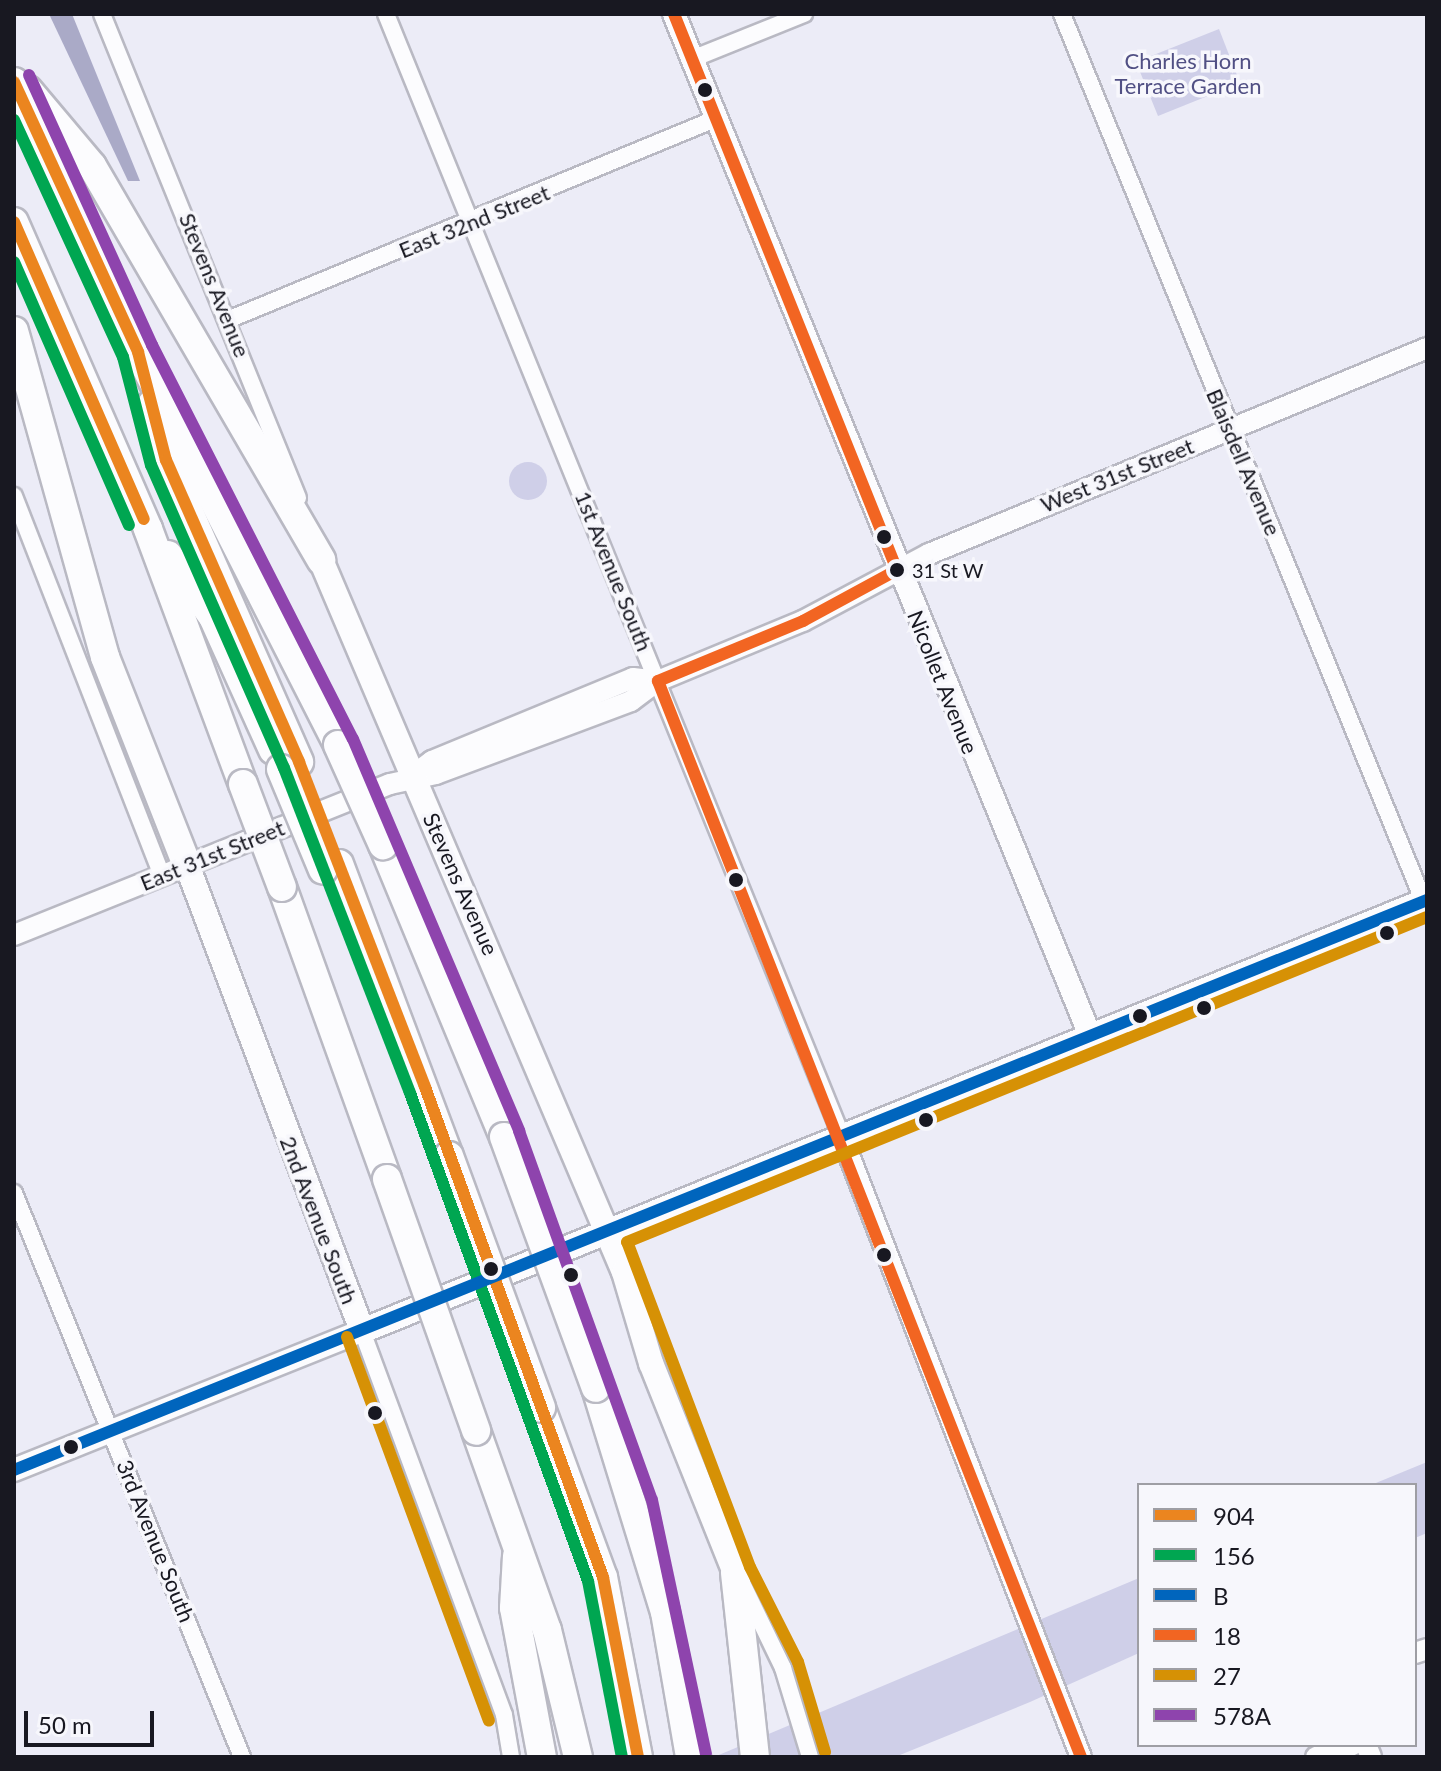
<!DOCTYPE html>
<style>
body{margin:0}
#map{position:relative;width:1441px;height:1771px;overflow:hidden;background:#ececf7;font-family:Lato,sans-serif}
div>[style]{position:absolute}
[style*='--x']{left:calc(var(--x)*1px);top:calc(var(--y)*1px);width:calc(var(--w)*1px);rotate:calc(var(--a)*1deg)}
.green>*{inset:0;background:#cfcfe8}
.round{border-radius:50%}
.water>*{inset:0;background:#aaaac7}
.roads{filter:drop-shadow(2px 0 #b9b9c3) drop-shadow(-2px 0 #b9b9c3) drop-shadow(0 2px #b9b9c3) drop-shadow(0 -2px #b9b9c3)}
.minor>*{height:16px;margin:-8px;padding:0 8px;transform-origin:8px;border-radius:8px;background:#fcfcfe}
.tertiary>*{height:20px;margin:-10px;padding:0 10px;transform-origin:10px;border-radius:10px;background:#fcfcfe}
.secondary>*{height:22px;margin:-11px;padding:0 11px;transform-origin:11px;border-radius:11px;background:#fcfcfe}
.primary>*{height:24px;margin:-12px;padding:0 12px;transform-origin:12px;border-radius:12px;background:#fcfcfe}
.motorway>*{height:28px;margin:-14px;padding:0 14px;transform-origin:14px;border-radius:14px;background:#fcfcfe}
.bridges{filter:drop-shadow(2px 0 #b9b9c3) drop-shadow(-2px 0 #b9b9c3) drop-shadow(0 2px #b9b9c3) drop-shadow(0 -2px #b9b9c3)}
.motorway-bridge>*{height:28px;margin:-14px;padding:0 14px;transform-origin:14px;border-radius:14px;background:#fcfcfe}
.bus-1>*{height:12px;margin:-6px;padding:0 6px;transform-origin:6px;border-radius:6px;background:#eb851f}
.bus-2>*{height:12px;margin:-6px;padding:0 6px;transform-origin:6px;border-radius:6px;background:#00a651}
.bus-3>*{height:12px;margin:-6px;padding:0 6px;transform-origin:6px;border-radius:6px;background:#0065bd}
.bus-4>*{height:12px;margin:-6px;padding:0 6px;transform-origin:6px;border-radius:6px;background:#f26522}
.bus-5>*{height:12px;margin:-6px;padding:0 6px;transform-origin:6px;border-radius:6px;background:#d69105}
.bus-6>*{height:12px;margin:-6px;padding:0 6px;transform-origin:6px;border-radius:6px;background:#8e44ad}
.dots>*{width:22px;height:22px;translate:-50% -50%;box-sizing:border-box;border:4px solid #f7f7fc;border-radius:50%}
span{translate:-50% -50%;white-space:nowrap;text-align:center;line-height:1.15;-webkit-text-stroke:7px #f7f7fc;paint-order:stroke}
.bus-label{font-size:20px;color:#181821}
.left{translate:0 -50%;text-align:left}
.park-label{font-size:22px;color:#515084}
.street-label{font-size:22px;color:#181821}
.frame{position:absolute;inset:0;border:16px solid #181821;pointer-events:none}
.legend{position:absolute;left:1137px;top:1483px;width:280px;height:264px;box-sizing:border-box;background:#f7f7fc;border:2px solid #9e9ea4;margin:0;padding:10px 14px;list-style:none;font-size:24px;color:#181821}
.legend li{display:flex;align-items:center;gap:16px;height:40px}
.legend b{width:40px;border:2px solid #9e9ea4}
.scale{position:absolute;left:24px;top:1711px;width:130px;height:36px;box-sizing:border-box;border:4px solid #181821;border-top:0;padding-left:10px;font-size:24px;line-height:28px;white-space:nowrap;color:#181821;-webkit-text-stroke:6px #f7f7fc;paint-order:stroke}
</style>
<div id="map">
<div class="green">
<i style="clip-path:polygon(1219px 29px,1240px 83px,1158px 116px,1136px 62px)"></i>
<i class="round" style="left:509px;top:462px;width:38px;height:38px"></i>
<i style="clip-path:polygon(1427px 1462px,1427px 1533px,1415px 1538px,1415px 1485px,1371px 1485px)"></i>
<i style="clip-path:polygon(1139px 1578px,1139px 1653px,1030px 1702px,895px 1757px,714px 1757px)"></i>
</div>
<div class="water">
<i style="clip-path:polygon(49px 14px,72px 14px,140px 181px,128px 181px)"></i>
</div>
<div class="roads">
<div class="minor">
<i style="--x:102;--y:14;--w:522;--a:67.95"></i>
<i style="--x:386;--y:14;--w:1212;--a:67.9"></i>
<i style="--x:1062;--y:14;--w:959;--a:67.82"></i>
<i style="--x:692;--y:59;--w:121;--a:-21.9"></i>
<i style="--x:230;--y:319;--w:525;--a:-22.41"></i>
<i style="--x:14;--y:496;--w:408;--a:68.7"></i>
<i style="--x:14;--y:1193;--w:608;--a:67.99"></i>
<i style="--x:362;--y:1331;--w:409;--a:69.7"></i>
<i style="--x:504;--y:1715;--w:43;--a:80.5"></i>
<i style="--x:741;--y:1581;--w:97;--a:64.2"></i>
<i style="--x:783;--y:1668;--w:93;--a:73.1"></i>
</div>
<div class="tertiary">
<i style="--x:412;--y:776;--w:25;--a:-37"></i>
<i style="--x:432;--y:761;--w:217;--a:-22.4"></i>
<i style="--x:633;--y:678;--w:25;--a:7"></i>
<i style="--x:14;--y:935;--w:405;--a:-21.9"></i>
<i style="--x:390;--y:784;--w:47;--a:-12.3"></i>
<i style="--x:436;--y:774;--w:208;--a:-20.5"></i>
<i style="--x:631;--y:701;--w:34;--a:-37"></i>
<i style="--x:658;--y:681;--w:157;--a:-22.5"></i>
<i style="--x:803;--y:621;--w:143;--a:-28"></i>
<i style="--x:929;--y:554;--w:539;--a:-22.47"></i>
<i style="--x:842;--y:1137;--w:664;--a:68.92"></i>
<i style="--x:1415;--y:1653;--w:13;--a:-18"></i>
<i style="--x:1366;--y:1745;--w:13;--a:67"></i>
<i style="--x:1316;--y:1757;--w:38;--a:-18"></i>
</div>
<div class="secondary">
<i style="--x:674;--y:14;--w:1106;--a:67.84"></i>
<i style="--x:14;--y:1470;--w:375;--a:-21.8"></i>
</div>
<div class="primary">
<i style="--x:321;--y:560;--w:774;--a:66.95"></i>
<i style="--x:624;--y:1272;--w:95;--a:73.5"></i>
<i style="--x:651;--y:1363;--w:226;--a:68.2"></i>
<i style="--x:187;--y:865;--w:498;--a:69.4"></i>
<i style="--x:362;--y:1331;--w:1149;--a:-22.03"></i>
</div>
<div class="motorway">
<i style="--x:14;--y:82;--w:297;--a:65.3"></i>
<i style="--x:138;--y:352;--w:441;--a:63"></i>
<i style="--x:28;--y:90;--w:99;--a:49.9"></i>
<i style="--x:92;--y:166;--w:456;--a:59.8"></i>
<i style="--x:14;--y:222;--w:335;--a:66.4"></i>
<i style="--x:148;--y:529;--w:272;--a:69.6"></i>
<i style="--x:14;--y:331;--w:338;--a:74.4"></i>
<i style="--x:105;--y:657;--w:224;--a:68.5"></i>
<i style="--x:152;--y:404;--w:58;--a:76"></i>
<i style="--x:166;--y:460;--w:330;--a:66.2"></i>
<i style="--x:168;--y:555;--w:77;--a:54"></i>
<i style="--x:213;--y:617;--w:146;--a:65.7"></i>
<i style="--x:383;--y:845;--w:316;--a:67.5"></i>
<i style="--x:339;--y:864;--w:312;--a:69.4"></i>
<i style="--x:282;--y:887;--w:310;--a:70.2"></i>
<i style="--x:596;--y:1388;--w:234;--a:72.9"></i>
<i style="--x:665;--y:1612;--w:147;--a:80.2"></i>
<i style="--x:541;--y:1408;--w:180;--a:69.9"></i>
<i style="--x:603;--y:1577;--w:183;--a:79"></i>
<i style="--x:476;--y:1431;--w:211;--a:70.4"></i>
<i style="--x:547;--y:1630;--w:131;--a:76.3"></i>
<i style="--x:517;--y:1556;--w:52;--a:93.3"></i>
<i style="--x:514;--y:1608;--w:152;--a:79.4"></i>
<i style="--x:735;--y:1573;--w:185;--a:83.8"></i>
</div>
</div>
<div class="bridges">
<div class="motorway-bridge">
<i style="--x:338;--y:745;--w:110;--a:65.8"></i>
<i style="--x:281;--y:769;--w:109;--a:67.4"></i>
<i style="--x:243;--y:784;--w:110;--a:69.3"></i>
<i style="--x:504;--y:1137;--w:267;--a:69.9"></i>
<i style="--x:449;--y:1156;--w:268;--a:69.9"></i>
<i style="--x:387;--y:1179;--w:267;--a:70.5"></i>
</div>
</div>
<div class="bus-1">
<i style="--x:14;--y:82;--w:297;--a:65.3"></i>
<i style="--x:138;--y:352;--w:112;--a:75.5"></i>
<i style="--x:166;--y:460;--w:330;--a:66.2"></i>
<i style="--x:299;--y:762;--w:349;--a:68.8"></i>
<i style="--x:425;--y:1087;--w:521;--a:70.04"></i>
<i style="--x:603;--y:1577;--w:183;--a:79"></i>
<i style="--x:14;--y:222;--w:324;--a:66.4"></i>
</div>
<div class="bus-2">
<i style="--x:14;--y:120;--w:261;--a:65.3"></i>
<i style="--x:123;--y:357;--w:112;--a:75.5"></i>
<i style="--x:151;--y:465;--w:331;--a:66.3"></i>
<i style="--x:284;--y:768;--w:349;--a:68.8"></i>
<i style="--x:410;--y:1093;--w:519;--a:69.96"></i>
<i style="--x:588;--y:1581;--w:179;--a:79.1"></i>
<i style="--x:14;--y:262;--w:287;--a:66.4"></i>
</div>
<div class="bus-3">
<i style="--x:14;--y:1470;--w:1524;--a:-21.97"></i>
</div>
<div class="bus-4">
<i style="--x:674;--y:14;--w:599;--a:68.15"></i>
<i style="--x:897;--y:570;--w:107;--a:151.5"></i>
<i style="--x:803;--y:621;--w:157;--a:157.5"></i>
<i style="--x:658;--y:681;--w:1156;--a:68.54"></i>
</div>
<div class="bus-5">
<i style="--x:347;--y:1337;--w:409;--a:69.7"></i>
<i style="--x:825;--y:1752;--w:94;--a:-106.7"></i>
<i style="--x:798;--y:1662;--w:106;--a:-116.8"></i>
<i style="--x:750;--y:1567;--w:347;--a:-110.7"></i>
<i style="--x:627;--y:1242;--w:863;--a:-22.11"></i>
</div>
<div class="bus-6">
<i style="--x:29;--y:75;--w:297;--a:65.5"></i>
<i style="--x:152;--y:345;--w:442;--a:63"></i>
<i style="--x:353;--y:739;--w:426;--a:67"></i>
<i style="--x:519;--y:1131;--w:392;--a:70.2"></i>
<i style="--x:652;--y:1500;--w:260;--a:78"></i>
</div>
<div class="dots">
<i style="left:705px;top:90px;background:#181821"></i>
<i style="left:884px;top:537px;background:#181821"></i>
<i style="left:897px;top:570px;background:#181821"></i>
<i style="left:736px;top:880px;background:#181821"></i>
<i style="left:1387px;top:933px;background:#181821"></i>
<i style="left:1204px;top:1008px;background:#181821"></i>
<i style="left:1140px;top:1016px;background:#181821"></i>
<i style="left:926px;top:1120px;background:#181821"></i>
<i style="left:884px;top:1255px;background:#181821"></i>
<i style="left:491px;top:1269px;background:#181821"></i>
<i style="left:571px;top:1275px;background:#181821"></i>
<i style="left:375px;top:1413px;background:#181821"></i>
<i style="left:71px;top:1447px;background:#181821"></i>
</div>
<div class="bus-label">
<span class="left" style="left:912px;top:570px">31 St W</span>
</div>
<div class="park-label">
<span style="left:1188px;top:73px">Charles Horn<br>Terrace Garden</span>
</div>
<div class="street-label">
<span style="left:474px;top:221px;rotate:-22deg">East 32nd Street</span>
<span style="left:215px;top:285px;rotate:68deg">Stevens Avenue</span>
<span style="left:1244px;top:462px;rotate:67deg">Blaisdell Avenue</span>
<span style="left:1117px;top:475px;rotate:-22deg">West 31st Street</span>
<span style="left:614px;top:571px;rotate:68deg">1st Avenue South</span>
<span style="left:943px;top:682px;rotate:68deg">Nicollet Avenue</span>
<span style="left:212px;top:855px;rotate:-22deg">East 31st Street</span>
<span style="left:461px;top:884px;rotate:66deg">Stevens Avenue</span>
<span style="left:319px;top:1220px;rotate:69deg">2nd Avenue South</span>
<span style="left:156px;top:1541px;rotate:68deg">3rd Avenue South</span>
</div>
<div class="frame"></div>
<ul class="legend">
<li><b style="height:10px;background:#eb851f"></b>904</li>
<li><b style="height:10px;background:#00a651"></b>156</li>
<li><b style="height:10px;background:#0065bd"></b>B</li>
<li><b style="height:10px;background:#f26522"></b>18</li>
<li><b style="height:10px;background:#d69105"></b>27</li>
<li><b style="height:10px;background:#8e44ad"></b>578A</li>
</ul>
<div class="scale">50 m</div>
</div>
